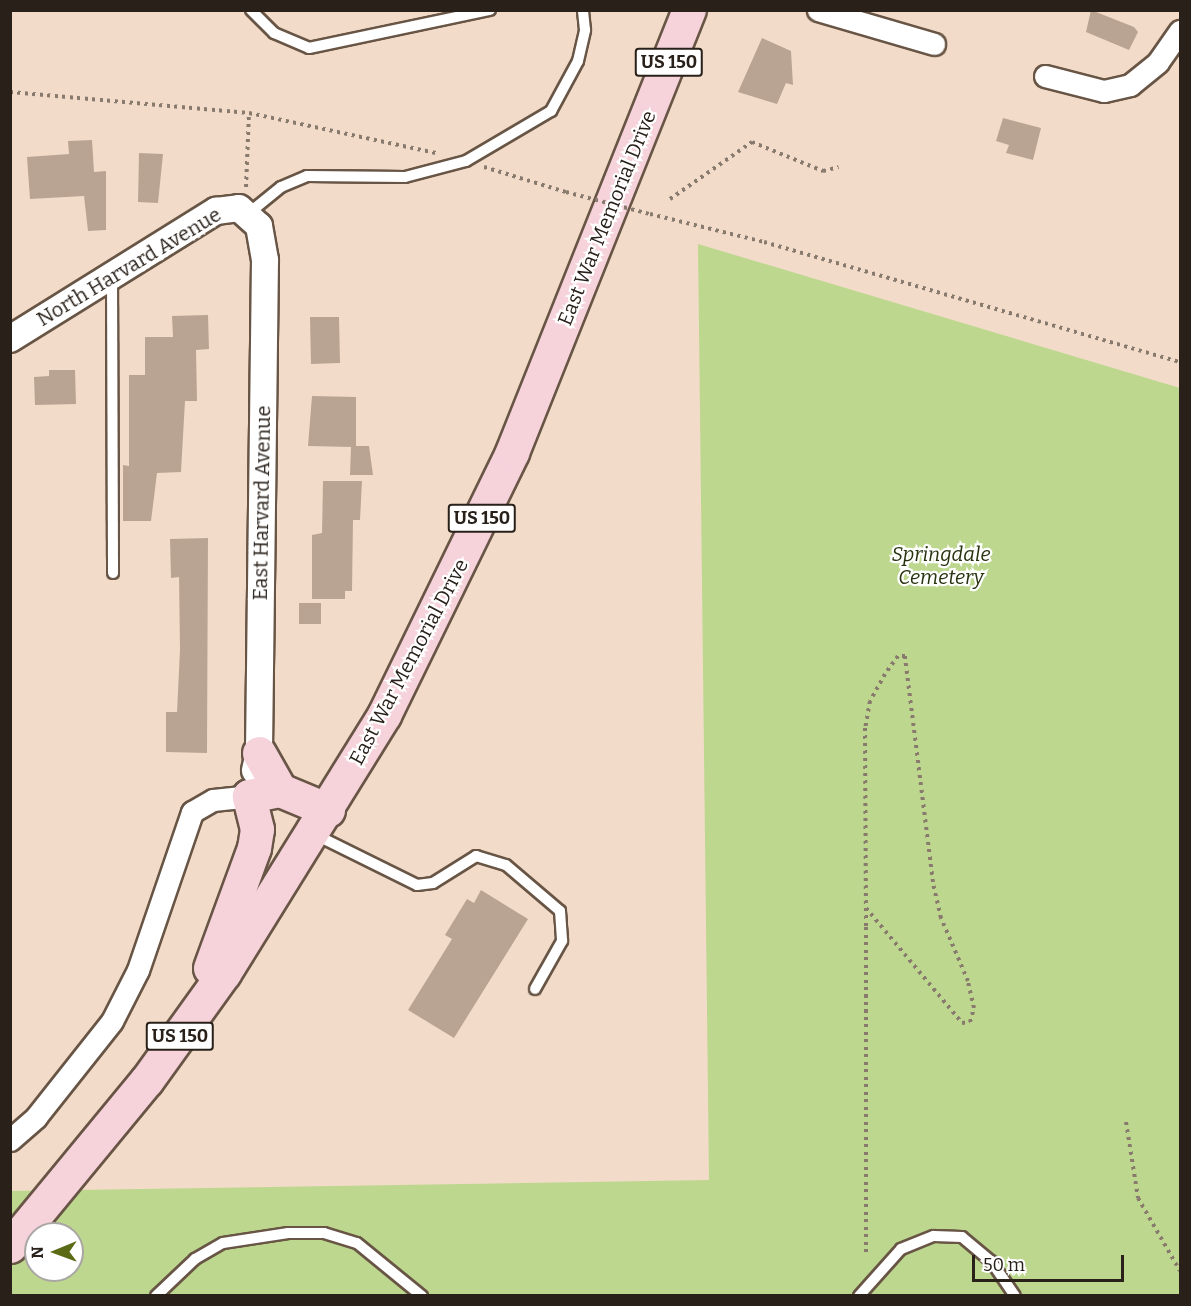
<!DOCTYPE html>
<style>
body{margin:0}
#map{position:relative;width:1191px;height:1306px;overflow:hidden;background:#f2dcc9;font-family:Bitter,serif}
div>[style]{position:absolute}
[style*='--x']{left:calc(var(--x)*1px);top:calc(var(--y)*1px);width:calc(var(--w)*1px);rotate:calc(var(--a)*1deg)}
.green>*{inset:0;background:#bdd78e}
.building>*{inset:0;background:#b9a493}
.path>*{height:4px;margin-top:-2px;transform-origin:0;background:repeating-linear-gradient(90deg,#897a6e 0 3px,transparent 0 7.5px)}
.roads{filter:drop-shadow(2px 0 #685545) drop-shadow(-2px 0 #685545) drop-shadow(0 2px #685545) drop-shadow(0 -2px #685545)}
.service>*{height:10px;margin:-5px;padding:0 5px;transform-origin:5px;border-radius:5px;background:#fff}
.minor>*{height:21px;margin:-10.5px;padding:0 10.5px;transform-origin:10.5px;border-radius:10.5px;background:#fff}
.tertiary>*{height:26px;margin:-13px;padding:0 13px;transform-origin:13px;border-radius:13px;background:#fff}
.trunk>*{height:33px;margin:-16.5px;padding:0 16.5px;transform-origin:16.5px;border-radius:16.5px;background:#f6d2db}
.path-bridge>*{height:4px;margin-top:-2px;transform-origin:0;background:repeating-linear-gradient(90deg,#897a6e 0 3px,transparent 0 7.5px)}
span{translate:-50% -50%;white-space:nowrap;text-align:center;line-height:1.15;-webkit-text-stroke:4.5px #fff;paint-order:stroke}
.shield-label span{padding:2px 4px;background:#fff;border:2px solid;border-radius:4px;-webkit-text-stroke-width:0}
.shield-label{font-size:18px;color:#282019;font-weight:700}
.street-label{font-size:20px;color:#282019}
.park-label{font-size:20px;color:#27330e;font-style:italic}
.frame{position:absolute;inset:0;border:12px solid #282019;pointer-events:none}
.north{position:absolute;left:24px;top:1222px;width:60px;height:60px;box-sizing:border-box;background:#fff;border:2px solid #a9a6a3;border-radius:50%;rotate:269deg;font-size:16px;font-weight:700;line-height:24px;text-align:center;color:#282019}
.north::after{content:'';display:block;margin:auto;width:21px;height:27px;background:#5a6b16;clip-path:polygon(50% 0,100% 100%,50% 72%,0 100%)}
.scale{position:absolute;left:972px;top:1255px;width:152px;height:27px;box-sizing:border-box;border:3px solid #282019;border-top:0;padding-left:8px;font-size:18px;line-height:21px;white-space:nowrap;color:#282019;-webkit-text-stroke:4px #fff;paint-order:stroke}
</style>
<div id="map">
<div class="green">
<i style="clip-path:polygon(evenodd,698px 244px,1180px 388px,1180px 1295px,11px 1295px,10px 1191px,709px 1180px,698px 244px,36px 1234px,72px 1234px,72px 1270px,36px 1270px,36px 1234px)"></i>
</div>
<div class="building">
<i style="clip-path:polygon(1091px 10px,1134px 27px,1138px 32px,1129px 50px,1086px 32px)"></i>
<i style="clip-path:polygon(762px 38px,791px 51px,793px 85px,786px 83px,777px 104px,738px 92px)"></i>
<i style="clip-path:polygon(1003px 118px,1041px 128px,1033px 160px,1006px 153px,1009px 145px,996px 141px)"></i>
<i style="clip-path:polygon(92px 140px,94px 172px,106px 171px,106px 230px,88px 231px,84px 196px,30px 199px,27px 157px,69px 154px,68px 141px)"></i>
<i style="clip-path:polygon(139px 153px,163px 154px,158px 203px,138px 202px)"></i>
<i style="clip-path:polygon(208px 315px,209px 349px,196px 350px,197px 401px,185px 401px,181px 472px,157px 473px,151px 521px,123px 521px,123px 465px,129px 466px,129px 375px,145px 375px,145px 337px,173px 337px,172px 316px)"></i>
<i style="clip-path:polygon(310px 317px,339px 317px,340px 363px,311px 364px)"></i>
<i style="clip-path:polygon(49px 370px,75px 370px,76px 404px,35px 405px,34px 377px,49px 376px)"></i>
<i style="clip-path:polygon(312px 396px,356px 397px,356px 446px,369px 446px,373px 475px,350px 475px,351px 447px,308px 446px)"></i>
<i style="clip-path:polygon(323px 481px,362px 481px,360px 520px,353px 520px,352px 591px,345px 591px,345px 599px,312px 599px,312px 535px,322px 533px)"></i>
<i style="clip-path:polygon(208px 538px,207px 753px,166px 752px,166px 712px,177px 712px,180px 650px,179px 577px,171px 578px,170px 539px)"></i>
<i style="clip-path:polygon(299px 603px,321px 603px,321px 624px,299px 624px)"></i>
<i style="clip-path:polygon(481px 890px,528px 919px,454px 1038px,408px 1010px,452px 939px,445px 935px,467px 899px,474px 903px)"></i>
</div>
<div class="path">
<i style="--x:10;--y:92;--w:240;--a:5"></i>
<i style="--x:249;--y:113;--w:191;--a:12.1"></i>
<i style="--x:484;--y:167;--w:86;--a:17"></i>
<i style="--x:246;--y:187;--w:74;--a:-87.7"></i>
<i style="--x:670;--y:199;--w:100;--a:-34.8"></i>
<i style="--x:752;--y:142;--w:77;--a:22.2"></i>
<i style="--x:823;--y:171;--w:16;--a:-14"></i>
<i style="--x:650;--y:214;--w:117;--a:13.8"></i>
<i style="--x:764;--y:242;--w:433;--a:16.1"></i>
<i style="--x:866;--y:908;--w:150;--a:50.1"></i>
<i style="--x:962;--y:1023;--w:8;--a:-7"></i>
<i style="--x:970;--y:1022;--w:15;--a:-74"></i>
<i style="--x:974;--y:1008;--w:28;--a:-103"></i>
<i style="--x:968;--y:981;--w:69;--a:-113.2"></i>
<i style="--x:941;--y:918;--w:37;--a:-103"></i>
<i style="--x:933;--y:882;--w:228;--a:-97.1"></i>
<i style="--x:905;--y:656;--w:7;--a:180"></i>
<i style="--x:898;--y:656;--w:22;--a:126"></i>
<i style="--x:885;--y:674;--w:31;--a:119"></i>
<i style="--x:870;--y:701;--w:27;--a:100"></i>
<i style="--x:865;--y:728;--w:199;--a:89.7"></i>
<i style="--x:866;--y:927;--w:325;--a:90"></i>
<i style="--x:1126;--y:1122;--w:77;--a:81"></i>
<i style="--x:1138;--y:1198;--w:84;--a:60.1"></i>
</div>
<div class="roads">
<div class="service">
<i style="--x:251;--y:10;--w:33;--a:45"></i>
<i style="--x:274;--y:33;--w:38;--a:23"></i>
<i style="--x:309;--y:48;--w:185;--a:-11.9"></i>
<i style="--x:249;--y:213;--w:41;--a:-39.1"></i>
<i style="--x:281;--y:187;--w:28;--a:-23"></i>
<i style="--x:307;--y:176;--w:98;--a:0.6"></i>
<i style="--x:405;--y:177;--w:63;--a:-14.7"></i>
<i style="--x:466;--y:161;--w:99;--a:-30.5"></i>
<i style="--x:551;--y:111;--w:57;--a:-61.6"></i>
<i style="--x:578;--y:61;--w:32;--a:-77"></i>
<i style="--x:585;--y:30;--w:20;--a:-96"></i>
<i style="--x:112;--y:278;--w:295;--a:89.8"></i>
<i style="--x:314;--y:834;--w:115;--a:26.3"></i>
<i style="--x:417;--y:885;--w:16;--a:-7"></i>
<i style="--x:433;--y:883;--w:51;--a:-32.1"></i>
<i style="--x:476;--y:856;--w:31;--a:17"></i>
<i style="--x:506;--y:865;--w:71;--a:40.4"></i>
<i style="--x:560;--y:911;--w:30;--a:86"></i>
<i style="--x:562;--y:941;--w:55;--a:119.4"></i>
<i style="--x:156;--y:1296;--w:54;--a:-43.5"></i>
<i style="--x:195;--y:1259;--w:32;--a:-30"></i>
<i style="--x:223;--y:1243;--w:66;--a:-8.7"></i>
<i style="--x:288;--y:1233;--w:36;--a:0"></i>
<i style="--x:324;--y:1233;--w:34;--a:17"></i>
<i style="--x:357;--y:1243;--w:84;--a:39.2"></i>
<i style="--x:859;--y:1296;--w:63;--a:-48.2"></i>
<i style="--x:901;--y:1249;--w:35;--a:-22"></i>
<i style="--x:934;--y:1236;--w:28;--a:2"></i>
<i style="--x:962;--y:1237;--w:38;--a:40"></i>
<i style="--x:991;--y:1261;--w:42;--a:55.6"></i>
</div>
<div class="minor">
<i style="--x:818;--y:10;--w:121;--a:16.3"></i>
<i style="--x:1045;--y:76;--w:61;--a:14.3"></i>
<i style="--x:1104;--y:91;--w:27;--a:-13"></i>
<i style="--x:1130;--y:85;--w:36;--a:-39"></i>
<i style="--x:1158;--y:62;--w:38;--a:-55"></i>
<i style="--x:10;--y:1140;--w:35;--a:-41"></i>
<i style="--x:36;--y:1117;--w:122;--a:-51.6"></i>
<i style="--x:112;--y:1021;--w:57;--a:-63"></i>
<i style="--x:138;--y:970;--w:167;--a:-71.1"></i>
<i style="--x:192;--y:812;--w:24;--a:-30"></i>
<i style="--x:213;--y:800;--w:36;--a:-6"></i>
</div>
<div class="tertiary">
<i style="--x:10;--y:339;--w:243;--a:-31.9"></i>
<i style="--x:216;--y:211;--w:23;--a:-7"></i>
<i style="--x:239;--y:208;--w:27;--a:42"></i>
<i style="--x:259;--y:226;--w:35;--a:80"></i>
<i style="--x:265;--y:260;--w:493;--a:90.7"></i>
<i style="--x:259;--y:753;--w:18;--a:103"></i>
</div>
<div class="trunk">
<i style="--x:259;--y:753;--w:43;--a:60.4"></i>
<i style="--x:210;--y:968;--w:128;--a:-69.9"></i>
<i style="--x:254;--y:848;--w:19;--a:-81"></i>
<i style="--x:257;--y:829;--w:34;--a:-104"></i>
<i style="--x:249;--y:796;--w:32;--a:-11"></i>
<i style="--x:280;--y:790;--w:52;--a:22.6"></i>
<i style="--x:10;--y:1246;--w:215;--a:-50.5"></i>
<i style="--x:147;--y:1080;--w:132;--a:-54.3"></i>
<i style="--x:224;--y:973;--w:304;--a:-58.2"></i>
<i style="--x:384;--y:715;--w:292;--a:-64"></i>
<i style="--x:512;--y:452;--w:476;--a:-68.2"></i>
</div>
</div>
<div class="path-bridge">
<i style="--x:566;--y:192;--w:87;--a:14.7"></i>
</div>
<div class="shield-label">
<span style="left:669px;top:62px">US 150</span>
<span style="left:482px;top:518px">US 150</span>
<span style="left:180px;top:1036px">US 150</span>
</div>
<div class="street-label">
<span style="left:607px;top:218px;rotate:-68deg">East War Memorial Drive</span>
<span style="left:129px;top:267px;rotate:-31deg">North Harvard Avenue</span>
<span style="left:262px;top:503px;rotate:-89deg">East Harvard Avenue</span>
<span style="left:409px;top:662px;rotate:-62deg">East War Memorial Drive</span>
</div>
<div class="park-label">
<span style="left:941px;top:566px">Springdale<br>Cemetery</span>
</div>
<div class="frame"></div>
<div class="north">N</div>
<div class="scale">50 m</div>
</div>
